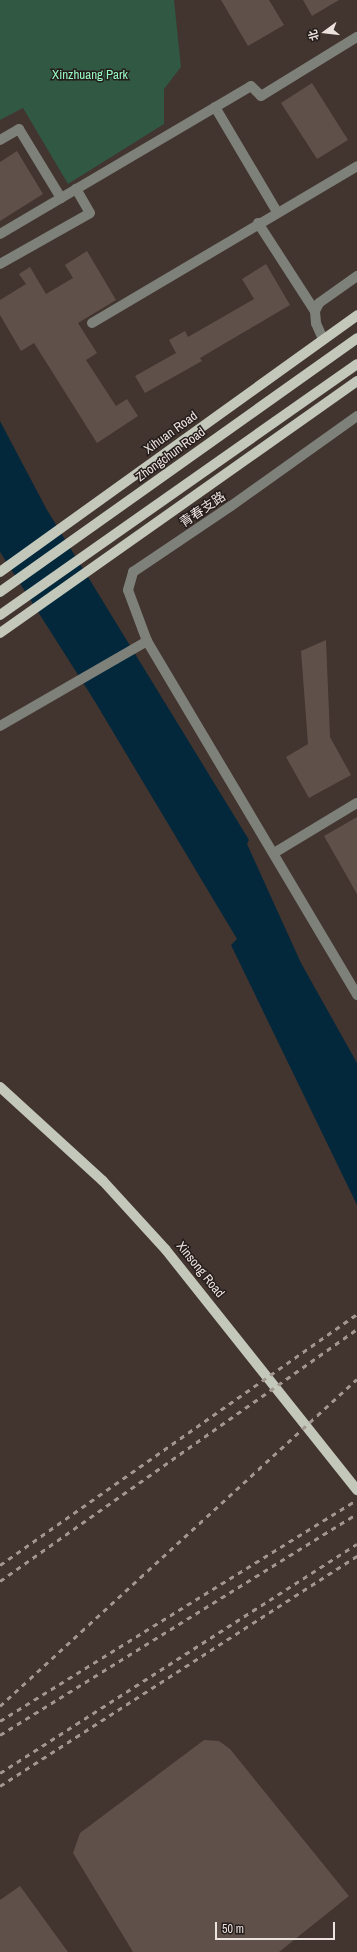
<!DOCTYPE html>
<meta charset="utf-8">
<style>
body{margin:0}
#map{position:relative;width:357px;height:1952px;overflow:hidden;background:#42342e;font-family:"Archivo Narrow","Noto Sans SC",sans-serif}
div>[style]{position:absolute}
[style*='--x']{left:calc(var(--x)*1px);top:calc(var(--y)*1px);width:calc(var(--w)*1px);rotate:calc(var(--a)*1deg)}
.green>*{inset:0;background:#305842}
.water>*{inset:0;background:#03283c}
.building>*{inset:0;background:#5f5149}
.minor>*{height:10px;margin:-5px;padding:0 5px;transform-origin:5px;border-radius:5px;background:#7e807a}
.major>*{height:10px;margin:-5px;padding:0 5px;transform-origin:5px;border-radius:5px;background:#c3c8bb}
.rail>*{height:3px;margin-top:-1.5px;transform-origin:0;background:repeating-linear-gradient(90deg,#a29691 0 5px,transparent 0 10px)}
span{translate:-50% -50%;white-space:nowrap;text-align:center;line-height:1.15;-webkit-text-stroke:3px #241d1b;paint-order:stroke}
.park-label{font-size:13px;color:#96fac3}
.street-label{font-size:13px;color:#ece2de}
.north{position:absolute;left:305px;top:12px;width:40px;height:40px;-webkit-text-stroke:3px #241d1b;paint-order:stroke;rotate:255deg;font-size:11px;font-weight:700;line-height:16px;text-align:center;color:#ece2de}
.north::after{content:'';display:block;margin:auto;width:14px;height:18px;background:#ece2de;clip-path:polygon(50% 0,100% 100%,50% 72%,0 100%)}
.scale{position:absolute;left:215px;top:1922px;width:120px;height:18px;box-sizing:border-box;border:2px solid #ece2de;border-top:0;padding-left:5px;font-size:12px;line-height:14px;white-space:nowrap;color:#ece2de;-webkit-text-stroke:3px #241d1b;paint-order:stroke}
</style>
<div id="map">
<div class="green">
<i style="clip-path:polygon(0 0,174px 0,181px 67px,164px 89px,164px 124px,68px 184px,23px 108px,0 120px)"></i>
</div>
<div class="water">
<i style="clip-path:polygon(0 421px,47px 510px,249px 840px,247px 844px,301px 963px,357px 1063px,357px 1205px,231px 945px,237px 939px,94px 700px,0 552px)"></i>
</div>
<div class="building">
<i style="clip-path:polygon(221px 0,269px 0,284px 25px,248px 46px)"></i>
<i style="clip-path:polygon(303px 0,339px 0,312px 16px)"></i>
<i style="clip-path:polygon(312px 83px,348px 140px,317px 159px,281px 103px)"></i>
<i style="clip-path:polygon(17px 151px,43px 194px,0 221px,0 162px)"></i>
<i style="clip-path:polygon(87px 251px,116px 300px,78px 323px,97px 353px,86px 360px,116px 406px,127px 399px,138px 416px,97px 443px,34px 343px,21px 351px,0 315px,0 300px,26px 284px,19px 274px,30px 267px,46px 294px,73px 278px,65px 265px)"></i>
<i style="clip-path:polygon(266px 264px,290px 305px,200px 358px,202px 361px,145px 393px,135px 376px,176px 353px,169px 340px,185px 331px,188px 337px,254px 299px,242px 279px)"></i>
<i style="clip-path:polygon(326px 640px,330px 737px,351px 775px,309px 798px,286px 757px,308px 744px,301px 651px)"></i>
<i style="clip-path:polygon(357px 817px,357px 894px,324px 836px)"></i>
<i style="clip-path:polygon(204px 1740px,219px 1741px,230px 1749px,349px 1896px,279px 1952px,133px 1952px,73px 1853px,80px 1833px)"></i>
<i style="clip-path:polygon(20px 1886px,68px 1952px,0 1952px,0 1900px)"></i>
</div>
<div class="minor">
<i style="--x:215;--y:107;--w:122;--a:59.4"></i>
<i style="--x:0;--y:140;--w:22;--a:-30"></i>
<i style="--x:19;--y:129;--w:81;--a:58.7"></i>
<i style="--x:258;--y:223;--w:105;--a:57.1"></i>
<i style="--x:0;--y:234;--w:291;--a:-30.5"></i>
<i style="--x:251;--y:86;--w:14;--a:45"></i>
<i style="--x:261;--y:96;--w:113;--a:-31.6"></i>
<i style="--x:0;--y:264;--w:103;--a:-29.5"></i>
<i style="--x:90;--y:213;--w:28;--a:-120"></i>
<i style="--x:92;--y:323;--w:308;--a:-30.6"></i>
<i style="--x:323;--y:339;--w:17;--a:-114"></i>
<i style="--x:316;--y:323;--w:12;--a:-95"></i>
<i style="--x:315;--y:311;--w:9;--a:-63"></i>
<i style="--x:319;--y:303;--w:47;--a:-35.4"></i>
<i style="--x:147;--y:641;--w:412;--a:59.3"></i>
<i style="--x:0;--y:726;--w:170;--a:-30"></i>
<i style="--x:147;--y:641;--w:54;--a:-110.4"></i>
<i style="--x:128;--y:590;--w:19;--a:-74"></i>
<i style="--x:133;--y:572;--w:118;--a:-34"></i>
<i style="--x:231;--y:506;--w:155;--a:-35.5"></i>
<i style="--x:274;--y:853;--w:97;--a:-31.1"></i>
</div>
<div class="major">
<i style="--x:0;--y:572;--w:440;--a:-35.7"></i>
<i style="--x:0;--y:592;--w:438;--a:-35.4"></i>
<i style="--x:0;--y:615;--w:436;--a:-35.1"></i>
<i style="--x:0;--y:633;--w:437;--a:-35.2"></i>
<i style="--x:0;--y:1087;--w:139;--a:42.4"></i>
<i style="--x:103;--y:1181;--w:93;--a:47.6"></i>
<i style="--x:166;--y:1250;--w:307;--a:51.5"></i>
</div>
<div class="rail">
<i style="--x:0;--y:1565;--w:436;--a:-35.1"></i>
<i style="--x:0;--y:1581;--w:437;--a:-35.2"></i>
<i style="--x:0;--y:1706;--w:484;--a:-42.5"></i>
<i style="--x:0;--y:1721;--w:420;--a:-31.8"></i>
<i style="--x:0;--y:1735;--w:420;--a:-31.8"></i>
<i style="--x:0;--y:1773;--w:424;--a:-32.7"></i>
<i style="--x:0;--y:1786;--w:425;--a:-32.8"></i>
</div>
<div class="park-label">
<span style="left:90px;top:75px">Xinzhuang Park</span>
</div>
<div class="street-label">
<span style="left:171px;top:433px;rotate:-36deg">Xihuan Road</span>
<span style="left:171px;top:455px;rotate:-36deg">Zhongchun Road</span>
<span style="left:203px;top:510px;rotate:-34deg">青春支路</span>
<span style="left:200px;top:1270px;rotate:51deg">Xinsong Road</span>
</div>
<div class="north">北</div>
<div class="scale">50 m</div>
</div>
